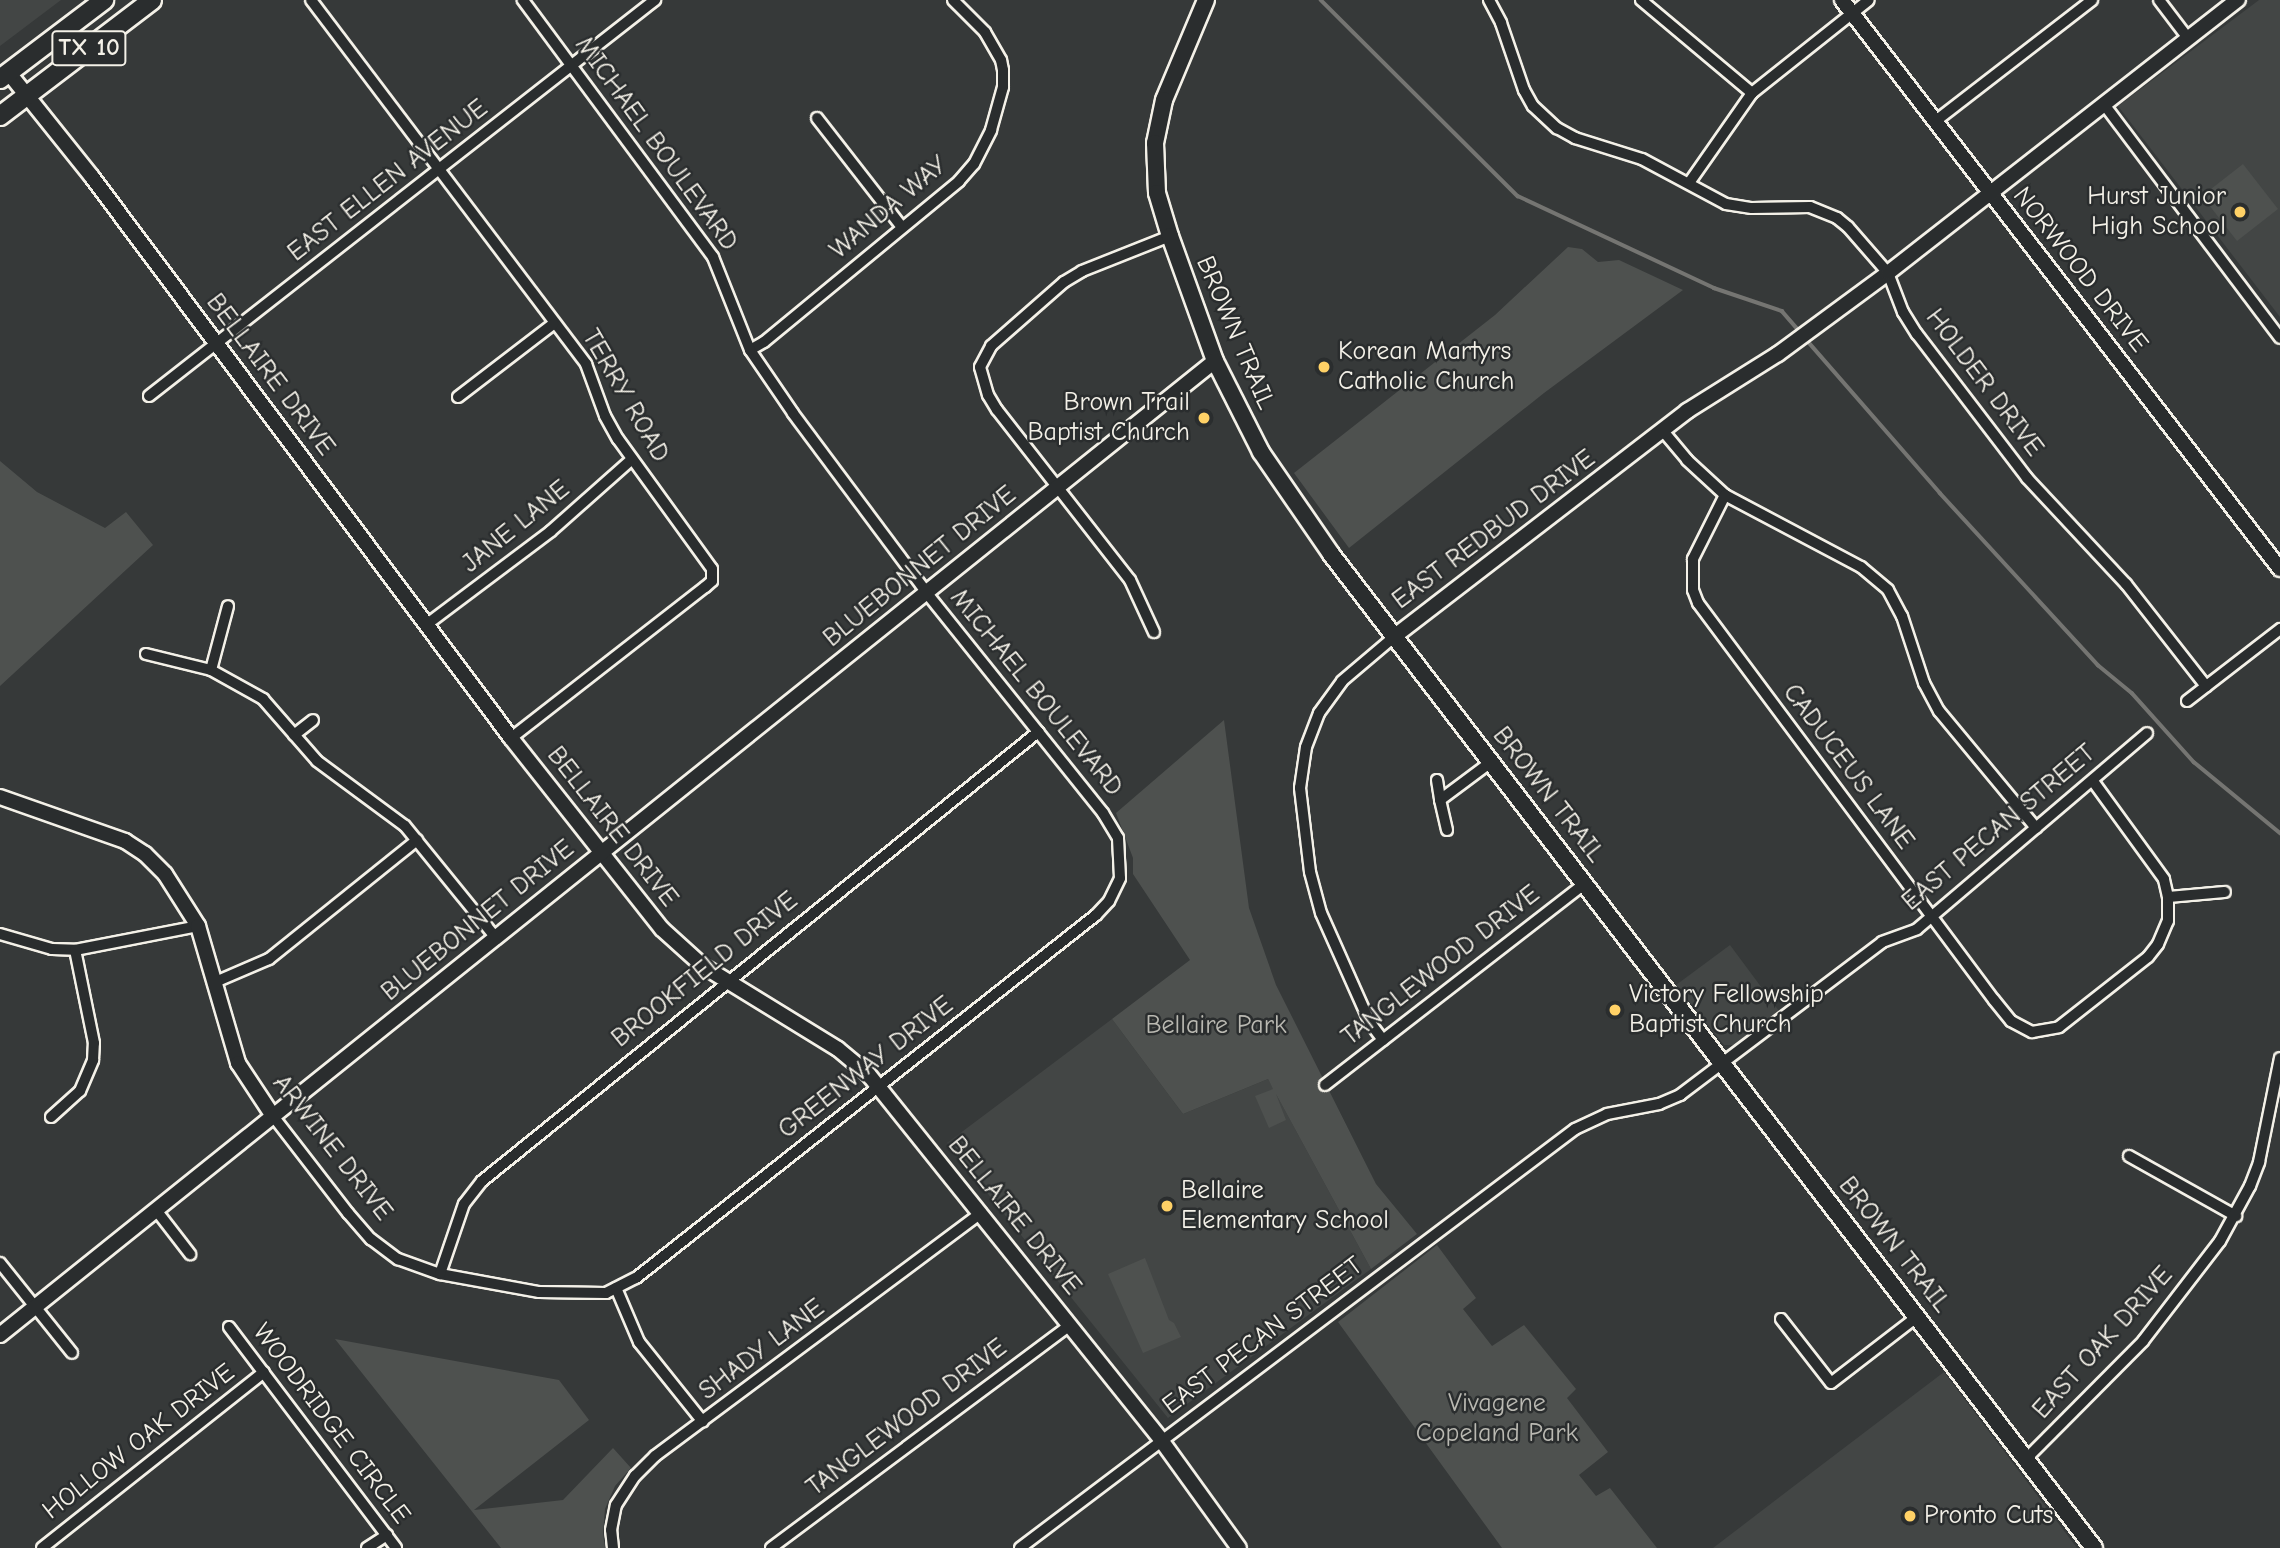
<!DOCTYPE html>
<style>
body{margin:0}
#map{position:relative;width:2280px;height:1548px;overflow:hidden;background:#363939;font-family:"Comic Neue",sans-serif}
div>[style]{position:absolute}
[style*='--x']{left:calc(var(--x)*1px);top:calc(var(--y)*1px);width:calc(var(--w)*1px);rotate:calc(var(--a)*1deg)}
.built>*{inset:0;background:#434645}
.green>*{inset:0;background:#4e514f}
.stream>*{height:3.5px;margin:-1.75px;padding:0 1.75px;transform-origin:1.75px;border-radius:1.75px;background:#757572}
.roads{filter:drop-shadow(2px 0 #f4f1e8) drop-shadow(-2px 0 #f4f1e8) drop-shadow(0 2px #f4f1e8) drop-shadow(0 -2px #f4f1e8)}
.minor>*{height:10px;margin:-5px;padding:0 5px;transform-origin:5px;border-radius:5px;background:#2a2d2e}
.tertiary>*{height:14px;margin:-7px;padding:0 7px;transform-origin:7px;border-radius:7px;background:#2a2d2e}
.secondary>*{height:16px;margin:-8px;padding:0 8px;transform-origin:8px;border-radius:8px;background:#2a2d2e}
.primary>*{height:18px;margin:-9px;padding:0 9px;transform-origin:9px;border-radius:9px;background:#2a2d2e}
.dots>*{width:19px;height:19px;translate:-50% -50%;box-sizing:border-box;border:4px solid #2a2d2e;border-radius:50%}
span{translate:-50% -50%;white-space:nowrap;text-align:center;line-height:1.15;-webkit-text-stroke:5px #2a2d2e;paint-order:stroke}
.shield-label span{padding:2px 5px;background:#2a2d2e;border:2px solid;border-radius:5px;-webkit-text-stroke-width:0}
.shield-label{font-size:24px;color:#f4f1e8;font-weight:700}
.street-label{font-size:26px;color:#f4f1e8}
.poi-label{font-size:26px;color:#f4f1e8}
.right{translate:-100% -50%;text-align:right}
.left{translate:0 -50%;text-align:left}
.park-label{font-size:26px;color:#bab9b2}
</style>
<div id="map">
<div class="built">
<i style="clip-path:polygon(0 0,61px 0,0 46px)"></i>
<i style="clip-path:polygon(2259px 0,2280px 0,2280px 317px,2118px 106px)"></i>
<i style="clip-path:polygon(1730px 945px,1779px 1011px,1734px 1045px,1724px 1045px,1676px 985px)"></i>
<i style="clip-path:polygon(1112px 1019px,1183px 1114px,1268px 1079px,1371px 1269px,1168px 1418px,947px 1143px)"></i>
<i style="clip-path:polygon(1944px 1372px,2077px 1548px,1713px 1548px,1819px 1467px)"></i>
</div>
<div class="green">
<i style="clip-path:polygon(2243px 164px,2278px 209px,2237px 241px,2202px 196px)"></i>
<i style="clip-path:polygon(1568px 247px,1582px 249px,1598px 262px,1619px 260px,1683px 290px,1544px 393px,1349px 548px,1294px 473px,1495px 315px)"></i>
<i style="clip-path:polygon(0 461px,37px 492px,105px 528px,126px 512px,153px 545px,0 686px)"></i>
<i style="clip-path:polygon(1224px 720px,1249px 908px,1276px 985px,1376px 1184px,1417px 1234px,1371px 1269px,1276px 1094px,1286px 1120px,1269px 1128px,1255px 1096px,1273px 1089px,1268px 1079px,1183px 1114px,1112px 1019px,1190px 960px,1133px 874px,1133px 858px,1116px 813px)"></i>
<i style="clip-path:polygon(1437px 1245px,1476px 1298px,1463px 1309px,1492px 1346px,1524px 1325px,1576px 1389px,1567px 1398px,1608px 1452px,1579px 1475px,1596px 1496px,1610px 1488px,1657px 1548px,1502px 1548px,1338px 1322px)"></i>
<i style="clip-path:polygon(1145px 1258px,1169px 1320px,1174px 1323px,1181px 1337px,1143px 1353px,1108px 1274px)"></i>
<i style="clip-path:polygon(335px 1339px,559px 1380px,589px 1420px,474px 1510px,563px 1500px,613px 1448px,631px 1468px,615px 1486px,605px 1509px,603px 1533px,605px 1548px,501px 1548px)"></i>
</div>
<div class="stream">
<i style="--x:1321;--y:0;--w:278;--a:44.9"></i>
<i style="--x:1518;--y:196;--w:217;--a:25.1"></i>
<i style="--x:1714;--y:288;--w:72;--a:18.7"></i>
<i style="--x:1782;--y:311;--w:28;--a:49"></i>
<i style="--x:1805;--y:338;--w:206;--a:48.9"></i>
<i style="--x:1940;--y:493;--w:234;--a:47.4"></i>
<i style="--x:2098;--y:665;--w:44;--a:39.5"></i>
<i style="--x:2132;--y:693;--w:93;--a:48.1"></i>
<i style="--x:2194;--y:762;--w:112;--a:39.5"></i>
</div>
<div class="roads">
<div class="minor">
<i style="--x:311;--y:0;--w:456;--a:52.9"></i>
<i style="--x:586;--y:364;--w:55;--a:69.9"></i>
<i style="--x:605;--y:416;--w:26;--a:61"></i>
<i style="--x:618;--y:439;--w:160;--a:54.1"></i>
<i style="--x:712;--y:569;--w:12;--a:90"></i>
<i style="--x:712;--y:581;--w:9;--a:139"></i>
<i style="--x:705;--y:587;--w:246;--a:142.1"></i>
<i style="--x:1489;--y:0;--w:26;--a:62"></i>
<i style="--x:1501;--y:23;--w:71;--a:71.1"></i>
<i style="--x:1524;--y:90;--w:18;--a:61"></i>
<i style="--x:1533;--y:106;--w:33;--a:43"></i>
<i style="--x:1557;--y:128;--w:21;--a:29"></i>
<i style="--x:1575;--y:138;--w:70;--a:17.4"></i>
<i style="--x:1642;--y:159;--w:95;--a:28.2"></i>
<i style="--x:1726;--y:204;--w:26;--a:9"></i>
<i style="--x:1752;--y:208;--w:58;--a:-1"></i>
<i style="--x:1810;--y:207;--w:29;--a:22"></i>
<i style="--x:1837;--y:218;--w:14;--a:39"></i>
<i style="--x:1848;--y:227;--w:61;--a:49"></i>
<i style="--x:1888;--y:273;--w:42;--a:69"></i>
<i style="--x:1903;--y:312;--w:26;--a:58"></i>
<i style="--x:1917;--y:334;--w:181;--a:52.6"></i>
<i style="--x:2027;--y:478;--w:145;--a:47"></i>
<i style="--x:2126;--y:584;--w:130;--a:51.9"></i>
<i style="--x:1641;--y:0;--w:145;--a:40"></i>
<i style="--x:2159;--y:0;--w:48;--a:52.7"></i>
<i style="--x:2103;--y:103;--w:294;--a:53"></i>
<i style="--x:817;--y:118;--w:138;--a:52.1"></i>
<i style="--x:1937;--y:120;--w:196;--a:-37.7"></i>
<i style="--x:1689;--y:183;--w:110;--a:-55"></i>
<i style="--x:1752;--y:93;--w:149;--a:-38.5"></i>
<i style="--x:750;--y:350;--w:16;--a:-30"></i>
<i style="--x:764;--y:342;--w:253;--a:-39.5"></i>
<i style="--x:959;--y:181;--w:23;--a:-49"></i>
<i style="--x:974;--y:164;--w:38;--a:-63"></i>
<i style="--x:991;--y:130;--w:45;--a:-74.4"></i>
<i style="--x:1003;--y:87;--w:17;--a:-90"></i>
<i style="--x:1003;--y:70;--w:10;--a:-101"></i>
<i style="--x:1001;--y:60;--w:32;--a:-120"></i>
<i style="--x:985;--y:32;--w:45;--a:-135"></i>
<i style="--x:149;--y:396;--w:643;--a:-38.05"></i>
<i style="--x:458;--y:397;--w:120;--a:-37.5"></i>
<i style="--x:1663;--y:431;--w:38;--a:50"></i>
<i style="--x:1687;--y:460;--w:52;--a:42.6"></i>
<i style="--x:1725;--y:495;--w:154;--a:27.9"></i>
<i style="--x:1861;--y:567;--w:35;--a:40"></i>
<i style="--x:1888;--y:590;--w:30;--a:62"></i>
<i style="--x:1902;--y:616;--w:71;--a:71.8"></i>
<i style="--x:1924;--y:683;--w:32;--a:62"></i>
<i style="--x:1939;--y:711;--w:152;--a:50.3"></i>
<i style="--x:1725;--y:495;--w:72;--a:116.6"></i>
<i style="--x:1693;--y:559;--w:31;--a:90"></i>
<i style="--x:1693;--y:590;--w:14;--a:69"></i>
<i style="--x:1698;--y:603;--w:495;--a:53.3"></i>
<i style="--x:1994;--y:1000;--w:27;--a:51"></i>
<i style="--x:2011;--y:1021;--w:24;--a:28"></i>
<i style="--x:2032;--y:1032;--w:27;--a:-10"></i>
<i style="--x:2059;--y:1027;--w:113;--a:-38.2"></i>
<i style="--x:2148;--y:957;--w:16;--a:-52"></i>
<i style="--x:2158;--y:944;--w:25;--a:-67"></i>
<i style="--x:2168;--y:921;--w:24;--a:-90"></i>
<i style="--x:2168;--y:897;--w:18;--a:-103"></i>
<i style="--x:2164;--y:879;--w:122;--a:-126"></i>
<i style="--x:426;--y:625;--w:156;--a:-36.9"></i>
<i style="--x:551;--y:531;--w:108;--a:-41.6"></i>
<i style="--x:1154;--y:632;--w:57;--a:-114.8"></i>
<i style="--x:1130;--y:580;--w:216;--a:-128"></i>
<i style="--x:997;--y:410;--w:17;--a:-121"></i>
<i style="--x:988;--y:395;--w:29;--a:-106"></i>
<i style="--x:980;--y:367;--w:24;--a:-62"></i>
<i style="--x:991;--y:346;--w:97;--a:-41.2"></i>
<i style="--x:1064;--y:282;--w:21;--a:-31"></i>
<i style="--x:1082;--y:271;--w:95;--a:-21.7"></i>
<i style="--x:146;--y:654;--w:67;--a:13.8"></i>
<i style="--x:211;--y:670;--w:60;--a:29.1"></i>
<i style="--x:263;--y:699;--w:82;--a:48.9"></i>
<i style="--x:317;--y:761;--w:109;--a:36.5"></i>
<i style="--x:405;--y:826;--w:144;--a:50.9"></i>
<i style="--x:211;--y:670;--w:66;--a:-75.1"></i>
<i style="--x:2187;--y:701;--w:118;--a:-37.7"></i>
<i style="--x:294;--y:735;--w:24;--a:-38"></i>
<i style="--x:1437;--y:780;--w:20;--a:81"></i>
<i style="--x:1447;--y:830;--w:31;--a:-103"></i>
<i style="--x:1440;--y:800;--w:64;--a:-36.7"></i>
<i style="--x:2168;--y:897;--w:57;--a:-5"></i>
<i style="--x:0;--y:934;--w:54;--a:16.1"></i>
<i style="--x:52;--y:949;--w:23;--a:2"></i>
<i style="--x:75;--y:950;--w:125;--a:-11"></i>
<i style="--x:213;--y:983;--w:61;--a:-23.2"></i>
<i style="--x:269;--y:959;--w:190;--a:-38.8"></i>
<i style="--x:1383;--y:1040;--w:21;--a:-127"></i>
<i style="--x:1370;--y:1023;--w:120;--a:-114"></i>
<i style="--x:1321;--y:913;--w:42;--a:-105"></i>
<i style="--x:1310;--y:872;--w:85;--a:-96.8"></i>
<i style="--x:1300;--y:788;--w:41;--a:-81.7"></i>
<i style="--x:1306;--y:747;--w:36;--a:-69"></i>
<i style="--x:1319;--y:713;--w:39;--a:-54"></i>
<i style="--x:1342;--y:681;--w:70;--a:-40.3"></i>
<i style="--x:1325;--y:1085;--w:329;--a:-37.8"></i>
<i style="--x:273;--y:1116;--w:123;--a:52.3"></i>
<i style="--x:348;--y:1213;--w:35;--a:49"></i>
<i style="--x:371;--y:1239;--w:34;--a:37"></i>
<i style="--x:398;--y:1259;--w:45;--a:19.7"></i>
<i style="--x:440;--y:1274;--w:101;--a:10.3"></i>
<i style="--x:539;--y:1292;--w:67;--a:0.9"></i>
<i style="--x:606;--y:1293;--w:34;--a:-27"></i>
<i style="--x:636;--y:1278;--w:586;--a:-38.28"></i>
<i style="--x:1096;--y:915;--w:19;--a:-47"></i>
<i style="--x:1109;--y:901;--w:25;--a:-64"></i>
<i style="--x:1120;--y:878;--w:40;--a:-92.9"></i>
<i style="--x:1118;--y:838;--w:29;--a:-121"></i>
<i style="--x:1103;--y:813;--w:282;--a:-128.7"></i>
<i style="--x:927;--y:593;--w:224;--a:-126.7"></i>
<i style="--x:793;--y:413;--w:76;--a:-124.3"></i>
<i style="--x:750;--y:350;--w:100;--a:-111.7"></i>
<i style="--x:713;--y:257;--w:320;--a:-126.5"></i>
<i style="--x:51;--y:1117;--w:39;--a:-42"></i>
<i style="--x:80;--y:1091;--w:34;--a:-67"></i>
<i style="--x:93;--y:1060;--w:17;--a:-87"></i>
<i style="--x:94;--y:1043;--w:95;--a:-101.5"></i>
<i style="--x:2129;--y:1156;--w:123;--a:29.3"></i>
<i style="--x:156;--y:1210;--w:56;--a:52.3"></i>
<i style="--x:0;--y:1263;--w:115;--a:51.3"></i>
<i style="--x:440;--y:1274;--w:74;--a:-71.1"></i>
<i style="--x:464;--y:1204;--w:29;--a:-52"></i>
<i style="--x:482;--y:1181;--w:715;--a:-38.92"></i>
<i style="--x:616;--y:1288;--w:59;--a:66.9"></i>
<i style="--x:639;--y:1342;--w:102;--a:51.3"></i>
<i style="--x:1781;--y:1319;--w:81;--a:52"></i>
<i style="--x:1831;--y:1383;--w:110;--a:-37.6"></i>
<i style="--x:229;--y:1327;--w:277;--a:52.9"></i>
<i style="--x:2026;--y:1459;--w:166;--a:-45.2"></i>
<i style="--x:2143;--y:1341;--w:126;--a:-52.4"></i>
<i style="--x:2220;--y:1241;--w:63;--a:-61.4"></i>
<i style="--x:2250;--y:1186;--w:26;--a:-69"></i>
<i style="--x:2259;--y:1162;--w:106;--a:-78.6"></i>
<i style="--x:42;--y:1548;--w:283;--a:-38.4"></i>
<i style="--x:367;--y:1548;--w:24;--a:-33"></i>
<i style="--x:613;--y:1548;--w:18;--a:-96"></i>
<i style="--x:611;--y:1530;--w:25;--a:-79"></i>
<i style="--x:616;--y:1505;--w:35;--a:-57"></i>
<i style="--x:635;--y:1476;--w:28;--a:-45"></i>
<i style="--x:655;--y:1456;--w:407;--a:-36.7"></i>
<i style="--x:771;--y:1548;--w:373;--a:-36.7"></i>
<i style="--x:1020;--y:1548;--w:695;--a:-37.05"></i>
<i style="--x:1575;--y:1129;--w:35;--a:-25"></i>
<i style="--x:1607;--y:1114;--w:53;--a:-10.9"></i>
<i style="--x:1659;--y:1104;--w:23;--a:-23"></i>
<i style="--x:1680;--y:1095;--w:253;--a:-37.1"></i>
<i style="--x:1882;--y:942;--w:37;--a:-20"></i>
<i style="--x:1917;--y:929;--w:302;--a:-40.4"></i>
</div>
<div class="tertiary">
<i style="--x:1842;--y:0;--w:718;--a:52.41"></i>
<i style="--x:8;--y:72;--w:134;--a:51.3"></i>
<i style="--x:92;--y:177;--w:700;--a:53.24"></i>
<i style="--x:511;--y:738;--w:243;--a:51.7"></i>
<i style="--x:662;--y:929;--w:55;--a:42.1"></i>
<i style="--x:703;--y:966;--w:158;--a:31.6"></i>
<i style="--x:838;--y:1049;--w:40;--a:40"></i>
<i style="--x:869;--y:1075;--w:467;--a:51.3"></i>
<i style="--x:1161;--y:1440;--w:133;--a:54.2"></i>
<i style="--x:1395;--y:636;--w:369;--a:-37.6"></i>
<i style="--x:1687;--y:411;--w:107;--a:-32.1"></i>
<i style="--x:1778;--y:354;--w:137;--a:-36.4"></i>
<i style="--x:1888;--y:273;--w:444;--a:-38"></i>
<i style="--x:0;--y:797;--w:133;--a:19.4"></i>
<i style="--x:125;--y:841;--w:24;--a:33"></i>
<i style="--x:145;--y:854;--w:28;--a:45"></i>
<i style="--x:165;--y:874;--w:62;--a:57.6"></i>
<i style="--x:198;--y:926;--w:143;--a:73.7"></i>
<i style="--x:238;--y:1063;--w:64;--a:56.6"></i>
<i style="--x:0;--y:1335;--w:1557;--a:-38.72"></i>
</div>
<div class="secondary">
<i style="--x:1206;--y:0;--w:108;--a:112.8"></i>
<i style="--x:1164;--y:100;--w:44;--a:101.8"></i>
<i style="--x:1155;--y:143;--w:50;--a:87.7"></i>
<i style="--x:1157;--y:193;--w:45;--a:73.2"></i>
<i style="--x:1170;--y:236;--w:133;--a:70.2"></i>
<i style="--x:1215;--y:361;--w:102;--a:63.2"></i>
<i style="--x:1261;--y:452;--w:124;--a:55.5"></i>
<i style="--x:1331;--y:554;--w:1253;--a:52.49"></i>
</div>
<div class="primary">
<i style="--x:0;--y:79;--w:131;--a:-37.2"></i>
<i style="--x:0;--y:116;--w:191;--a:-37.3"></i>
</div>
</div>
<div class="dots">
<i style="left:2240px;top:212px;background:#ffd166"></i>
<i style="left:1324px;top:367px;background:#ffd166"></i>
<i style="left:1204px;top:418px;background:#ffd166"></i>
<i style="left:1615px;top:1010px;background:#ffd166"></i>
<i style="left:1167px;top:1206px;background:#ffd166"></i>
<i style="left:1910px;top:1516px;background:#ffd166"></i>
</div>
<div class="shield-label">
<span style="left:89px;top:48px">TX 10</span>
</div>
<div class="street-label">
<span style="left:656px;top:144px;rotate:54deg">MICHAEL BOULEVARD</span>
<span style="left:388px;top:181px;rotate:-38deg">EAST ELLEN AVENUE</span>
<span style="left:889px;top:208px;rotate:-40deg">WANDA WAY</span>
<span style="left:2080px;top:270px;rotate:52deg">NORWOOD DRIVE</span>
<span style="left:1235px;top:333px;rotate:67deg">BROWN TRAIL</span>
<span style="left:270px;top:375px;rotate:53deg">BELLAIRE DRIVE</span>
<span style="left:1984px;top:383px;rotate:53deg">HOLDER DRIVE</span>
<span style="left:625px;top:396px;rotate:60deg">TERRY ROAD</span>
<span style="left:516px;top:527px;rotate:-39deg">JANE LANE</span>
<span style="left:1494px;top:530px;rotate:-37deg">EAST REDBUD DRIVE</span>
<span style="left:920px;top:567px;rotate:-39deg">BLUEBONNET DRIVE</span>
<span style="left:1036px;top:693px;rotate:51deg">MICHAEL BOULEVARD</span>
<span style="left:1848px;top:767px;rotate:53deg">CADUCEUS LANE</span>
<span style="left:1548px;top:795px;rotate:52deg">BROWN TRAIL</span>
<span style="left:612px;top:827px;rotate:52deg">BELLAIRE DRIVE</span>
<span style="left:1999px;top:828px;rotate:-40deg">EAST PECAN STREET</span>
<span style="left:478px;top:921px;rotate:-39deg">BLUEBONNET DRIVE</span>
<span style="left:1441px;top:966px;rotate:-38deg">TANGLEWOOD DRIVE</span>
<span style="left:705px;top:970px;rotate:-39deg">BROOKFIELD DRIVE</span>
<span style="left:866px;top:1068px;rotate:-38deg">GREENWAY DRIVE</span>
<span style="left:332px;top:1148px;rotate:52deg">ARWINE DRIVE</span>
<span style="left:1014px;top:1216px;rotate:51deg">BELLAIRE DRIVE</span>
<span style="left:1894px;top:1245px;rotate:52deg">BROWN TRAIL</span>
<span style="left:1263px;top:1336px;rotate:-37deg">EAST PECAN STREET</span>
<span style="left:2103px;top:1343px;rotate:-48deg">EAST OAK DRIVE</span>
<span style="left:762px;top:1350px;rotate:-37deg">SHADY LANE</span>
<span style="left:907px;top:1418px;rotate:-37deg">TANGLEWOOD DRIVE</span>
<span style="left:331px;top:1424px;rotate:53deg">WOODRIDGE CIRCLE</span>
<span style="left:139px;top:1442px;rotate:-38deg">HOLLOW OAK DRIVE</span>
</div>
<div class="poi-label">
<span class="right" style="left:2226px;top:212px">Hurst Junior<br>High School</span>
<span class="left" style="left:1338px;top:367px">Korean Martyrs<br>Catholic Church</span>
<span class="right" style="left:1190px;top:418px">Brown Trail<br>Baptist Church</span>
<span class="left" style="left:1629px;top:1010px">Victory Fellowship<br>Baptist Church</span>
<span class="left" style="left:1181px;top:1206px">Bellaire<br>Elementary School</span>
<span class="left" style="left:1924px;top:1516px">Pronto Cuts</span>
</div>
<div class="park-label">
<span style="left:1216px;top:1026px">Bellaire Park</span>
<span style="left:1497px;top:1419px">Vivagene<br>Copeland Park</span>
</div>
</div>
